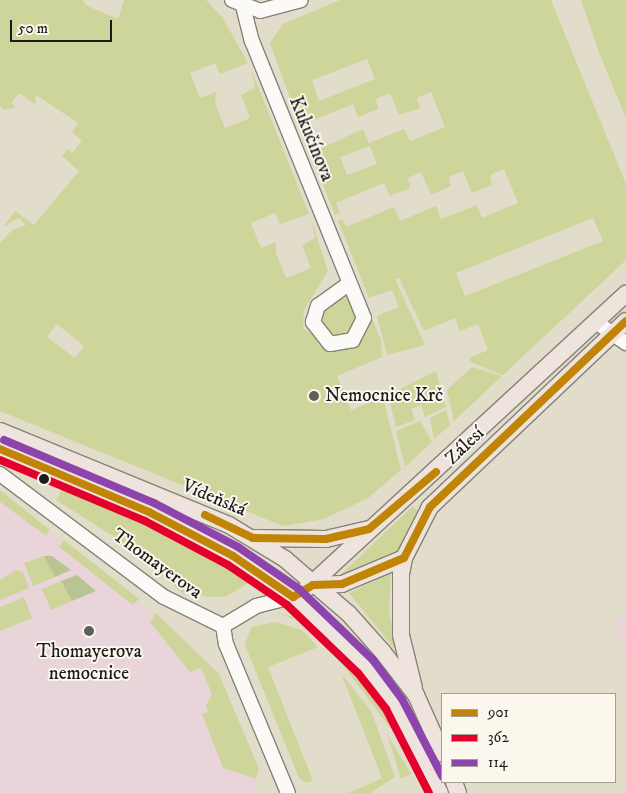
<!DOCTYPE html>
<meta charset="utf-8">
<style>
body{margin:0}
#map{position:relative;width:626px;height:793px;overflow:hidden;background:#e2dcca;font-family:"IM FELL DW Pica",serif}
div>[style]{position:absolute}
[style*='--x']{left:calc(var(--x)*1px);top:calc(var(--y)*1px);width:calc(var(--w)*1px);rotate:calc(var(--a)*1deg)}
.built>*{inset:0;background:#e9d5d9}
.green>*{inset:0;background:#ced59a}
.forest>*{inset:0;background:#b8c592}
.roads{filter:drop-shadow(1px 0 #858279) drop-shadow(-1px 0 #858279) drop-shadow(0 1px #858279) drop-shadow(0 -1px #858279)}
.minor>*{height:14px;margin:-7px;padding:0 7px;transform-origin:7px;border-radius:7px;background:#fbfaf7}
.major>*{height:16px;margin:-8px;padding:0 8px;transform-origin:8px;border-radius:8px;background:#eee4dd}
.bus-1>*{height:8px;margin:-4px;padding:0 4px;transform-origin:4px;border-radius:4px;background:#c08407}
.bus-2>*{height:8px;margin:-4px;padding:0 4px;transform-origin:4px;border-radius:4px;background:#e4002b}
.bus-3>*{height:8px;margin:-4px;padding:0 4px;transform-origin:4px;border-radius:4px;background:#8e44ad}
.dots>*{width:14px;height:14px;translate:-50% -50%;box-sizing:border-box;border:2px solid #fbf7ec;border-radius:50%}
span{translate:-50% -50%;white-space:nowrap;text-align:center;line-height:1.15;-webkit-text-stroke:4px #fbf7ec;paint-order:stroke}
.street-label{font-size:19px;color:#1c1c1c}
.poi-label{font-size:19px;color:#1c1c1c}
.left{translate:0 -50%;text-align:left}
.legend{position:absolute;left:441px;top:693px;width:175px;height:90px;box-sizing:border-box;background:#fbf7ec;border:1px solid #a29f99;margin:0;padding:6px 9px;list-style:none;font-size:15px;color:#1c1c1c}
.legend li{display:flex;align-items:center;gap:10px;height:25px}
.legend b{width:25px;border:1px solid #a29f99}
.scale{position:absolute;left:10px;top:20px;width:102px;height:22px;box-sizing:border-box;border:2px solid #1c1c1c;border-top:0;padding-left:6px;font-size:15px;line-height:18px;white-space:nowrap;color:#1c1c1c;-webkit-text-stroke:4px #fbf7ec;paint-order:stroke}
</style>
<div id="map">
<div class="built">
<i style="clip-path:polygon(0 490px,205px 657px,219px 674px,259px 769px,253px 781px,258px 793px,0 793px)"></i>
<i style="clip-path:polygon(626px 615px,626px 655px,614px 620px)"></i>
</div>
<div class="green">
<i style="clip-path:polygon(evenodd,0 0,83px 0,85px 5px,118px 19px,124px 0,206px 0,222px 17px,248px 63px,220px 74px,215px 63px,190px 73px,200px 98px,216px 92px,215px 103px,225px 128px,250px 118px,241px 95px,255px 88px,251px 69px,309px 214px,280px 224px,275px 213px,251px 223px,261px 248px,276px 242px,276px 253px,286px 278px,311px 268px,302px 245px,315px 238px,311px 219px,328px 271px,304px 310px,303px 328px,330px 348px,347px 349px,362px 341px,371px 316px,381px 340px,382px 357px,337px 376px,351px 410px,383px 397px,401px 470px,368px 498px,324px 519px,283px 526px,0 411px,0 243px,12px 230px,26px 225px,19px 218px,3px 227px,15px 211px,34px 225px,79px 171px,62px 156px,67px 149px,72px 153px,82px 141px,72px 132px,78px 123px,36px 95px,35px 104px,19px 93px,11px 103px,16px 107px,5px 110px,0 106px,0 0,57px 324px,84px 346px,75px 358px,47px 337px,57px 324px)"></i>
<i style="clip-path:polygon(evenodd,340px 0,551px 0,626px 184px,626px 260px,503px 375px,471px 362px,469px 358px,488px 350px,478px 324px,460px 331px,455px 318px,424px 331px,399px 278px,395px 279px,425px 345px,387px 355px,377px 316px,399px 307px,392px 290px,369px 298px,338px 221px,342px 219px,346px 227px,394px 207px,400px 221px,436px 206px,441px 219px,477px 205px,482px 218px,518px 203px,504px 169px,490px 175px,492px 185px,472px 193px,463px 171px,449px 177px,451px 186px,431px 195px,421px 172px,408px 178px,410px 188px,390px 196px,384px 183px,336px 203px,340px 213px,335px 215px,306px 142px,310px 140px,315px 151px,363px 129px,369px 143px,404px 129px,410px 141px,445px 127px,431px 92px,417px 98px,420px 108px,399px 115px,390px 93px,376px 99px,378px 109px,358px 117px,353px 104px,304px 124px,308px 134px,304px 136px,270px 43px,283px 24px,340px 0,367px 59px,375px 79px,319px 101px,312px 80px,367px 59px,340px 0,370px 146px,377px 164px,347px 175px,340px 157px,370px 146px,340px 0,593px 218px,603px 241px,465px 296px,456px 273px,593px 218px)"></i>
<i style="clip-path:polygon(581px 0,626px 0,626px 118px,600px 55px)"></i>
<i style="clip-path:polygon(341px 289px,345px 289px,358px 317px,350px 335px,334px 337px,321px 322px,322px 315px)"></i>
<i style="clip-path:polygon(472px 367px,502px 376px,454px 421px,447px 390px)"></i>
<i style="clip-path:polygon(436px 371px,446px 407px,425px 417px,421px 405px,411px 409px,415px 420px,396px 427px,388px 395px)"></i>
<i style="clip-path:polygon(446px 410px,450px 425px,434px 439px,430px 418px)"></i>
<i style="clip-path:polygon(420px 421px,432px 442px,405px 467px,396px 431px)"></i>
<i style="clip-path:polygon(65px 484px,156px 525px,252px 581px,225px 597px,206px 597px,189px 589px,185px 595px,113px 536px,56px 500px)"></i>
<i style="clip-path:polygon(0 490px,50px 530px,46px 536px,0 502px)"></i>
<i style="clip-path:polygon(412px 507px,419px 511px,398px 553px,333px 582px)"></i>
<i style="clip-path:polygon(64px 540px,139px 599px,133px 605px,59px 547px)"></i>
<i style="clip-path:polygon(44px 556px,55px 577px,33px 586px,24px 563px)"></i>
<i style="clip-path:polygon(16px 570px,23px 572px,29px 588px,0 600px,0 580px)"></i>
<i style="clip-path:polygon(391px 573px,389px 611px,397px 652px,349px 593px)"></i>
<i style="clip-path:polygon(61px 581px,72px 601px,51px 610px,42px 589px)"></i>
<i style="clip-path:polygon(24px 597px,32px 618px,0 631px,0 607px)"></i>
<i style="clip-path:polygon(276px 612px,303px 620px,345px 659px,390px 717px,407px 750px,336px 656px,300px 622px)"></i>
<i style="clip-path:polygon(156px 613px,219px 674px,259px 769px,256px 779px,223px 768px,202px 714px,208px 712px,206px 705px,212px 694px,201px 668px,190px 672px,150px 622px)"></i>
<i style="clip-path:polygon(275px 622px,302px 630px,318px 647px,268px 667px,313px 781px,306px 783px,299px 778px,245px 645px,251px 627px)"></i>
<i style="clip-path:polygon(341px 673px,372px 713px,395px 777px,370px 793px,349px 793px,382px 778px)"></i>
<i style="clip-path:polygon(387px 734px,411px 774px,401px 779px)"></i>
</div>
<div class="forest">
<i style="clip-path:polygon(44px 556px,52px 556px,71px 570px,55px 577px)"></i>
<i style="clip-path:polygon(77px 575px,96px 591px,72px 601px,61px 581px)"></i>
</div>
<div class="roads">
<div class="minor">
<i style="--x:232;--y:0;--w:30;--a:21"></i>
<i style="--x:260;--y:11;--w:42;--a:-15"></i>
<i style="--x:243;--y:6;--w:36;--a:76"></i>
<i style="--x:252;--y:41;--w:299;--a:68"></i>
<i style="--x:364;--y:318;--w:25;--a:117"></i>
<i style="--x:353;--y:340;--w:23;--a:170"></i>
<i style="--x:330;--y:344;--w:28;--a:-128"></i>
<i style="--x:313;--y:322;--w:17;--a:-73"></i>
<i style="--x:318;--y:306;--w:39;--a:-36"></i>
<i style="--x:596;--y:322;--w:37;--a:35"></i>
<i style="--x:0;--y:474;--w:205;--a:36.9"></i>
<i style="--x:164;--y:597;--w:66;--a:26.2"></i>
<i style="--x:223;--y:626;--w:18;--a:81"></i>
<i style="--x:226;--y:644;--w:161;--a:67.4"></i>
<i style="--x:223;--y:626;--w:39;--a:-31"></i>
<i style="--x:256;--y:606;--w:38;--a:-14"></i>
</div>
<div class="major">
<i style="--x:0;--y:431;--w:248;--a:22.3"></i>
<i style="--x:229;--y:525;--w:66;--a:31.3"></i>
<i style="--x:285;--y:559;--w:84;--a:40.7"></i>
<i style="--x:349;--y:614;--w:50;--a:48.3"></i>
<i style="--x:382;--y:651;--w:56;--a:52.3"></i>
<i style="--x:416;--y:695;--w:64;--a:65.9"></i>
<i style="--x:0;--y:449;--w:162;--a:22.9"></i>
<i style="--x:149;--y:512;--w:95;--a:27.6"></i>
<i style="--x:233;--y:556;--w:73;--a:34.3"></i>
<i style="--x:293;--y:597;--w:100;--a:43.8"></i>
<i style="--x:365;--y:666;--w:48;--a:52.7"></i>
<i style="--x:394;--y:704;--w:100;--a:62.7"></i>
<i style="--x:255;--y:538;--w:71;--a:0.8"></i>
<i style="--x:326;--y:539;--w:44;--a:-13.1"></i>
<i style="--x:313;--y:585;--w:29;--a:-2"></i>
<i style="--x:342;--y:584;--w:67;--a:-22.8"></i>
<i style="--x:305;--y:590;--w:437;--a:-42.7"></i>
<i style="--x:414;--y:688;--w:55;--a:-103.8"></i>
<i style="--x:401;--y:635;--w:61;--a:-90"></i>
<i style="--x:401;--y:574;--w:16;--a:-79"></i>
<i style="--x:404;--y:558;--w:57;--a:-63"></i>
<i style="--x:430;--y:507;--w:270;--a:-43.5"></i>
<i style="--x:454;--y:782;--w:12;--a:70"></i>
</div>
</div>
<div class="bus-1">
<i style="--x:0;--y:449;--w:162;--a:22.9"></i>
<i style="--x:149;--y:512;--w:95;--a:27.6"></i>
<i style="--x:233;--y:556;--w:73;--a:34.3"></i>
<i style="--x:293;--y:597;--w:23;--a:-31"></i>
<i style="--x:313;--y:585;--w:29;--a:-2"></i>
<i style="--x:342;--y:584;--w:67;--a:-22.8"></i>
<i style="--x:404;--y:558;--w:57;--a:-63"></i>
<i style="--x:430;--y:507;--w:270;--a:-43.5"></i>
<i style="--x:205;--y:515;--w:53;--a:25.6"></i>
<i style="--x:253;--y:538;--w:73;--a:0.8"></i>
<i style="--x:326;--y:539;--w:44;--a:-13.1"></i>
<i style="--x:369;--y:529;--w:88;--a:-40.4"></i>
</div>
<div class="bus-2">
<i style="--x:0;--y:460;--w:157;--a:22.8"></i>
<i style="--x:145;--y:521;--w:94;--a:27.9"></i>
<i style="--x:228;--y:565;--w:71;--a:34.1"></i>
<i style="--x:287;--y:605;--w:98;--a:43.8"></i>
<i style="--x:358;--y:673;--w:46;--a:52.1"></i>
<i style="--x:386;--y:709;--w:94;--a:62.9"></i>
</div>
<div class="bus-3">
<i style="--x:4;--y:440;--w:163;--a:22.8"></i>
<i style="--x:154;--y:503;--w:95;--a:27.6"></i>
<i style="--x:238;--y:547;--w:74;--a:34.5"></i>
<i style="--x:299;--y:589;--w:103;--a:43.8"></i>
<i style="--x:373;--y:660;--w:49;--a:53.4"></i>
<i style="--x:402;--y:699;--w:87;--a:62.5"></i>
</div>
<div class="dots">
<i style="left:314px;top:396px;background:#615f59"></i>
<i style="left:44px;top:479px;background:#1c1c1c"></i>
<i style="left:89px;top:631px;background:#615f59"></i>
</div>
<div class="street-label">
<span style="left:311px;top:139px;rotate:68deg">Kukučínova</span>
<span style="left:465px;top:446px;rotate:-44deg">Zálesí</span>
<span style="left:214px;top:498px;rotate:23deg">Vídeňská</span>
<span style="left:157px;top:564px;rotate:36deg">Thomayerova</span>
</div>
<div class="poi-label">
<span class="left" style="left:325px;top:396px">Nemocnice Krč</span>
<span style="left:89px;top:663px">Thomayerova<br>nemocnice</span>
</div>
<ul class="legend">
<li><b style="height:6px;background:#c08407"></b>901</li>
<li><b style="height:6px;background:#e4002b"></b>362</li>
<li><b style="height:6px;background:#8e44ad"></b>114</li>
</ul>
<div class="scale">50 m</div>
</div>
